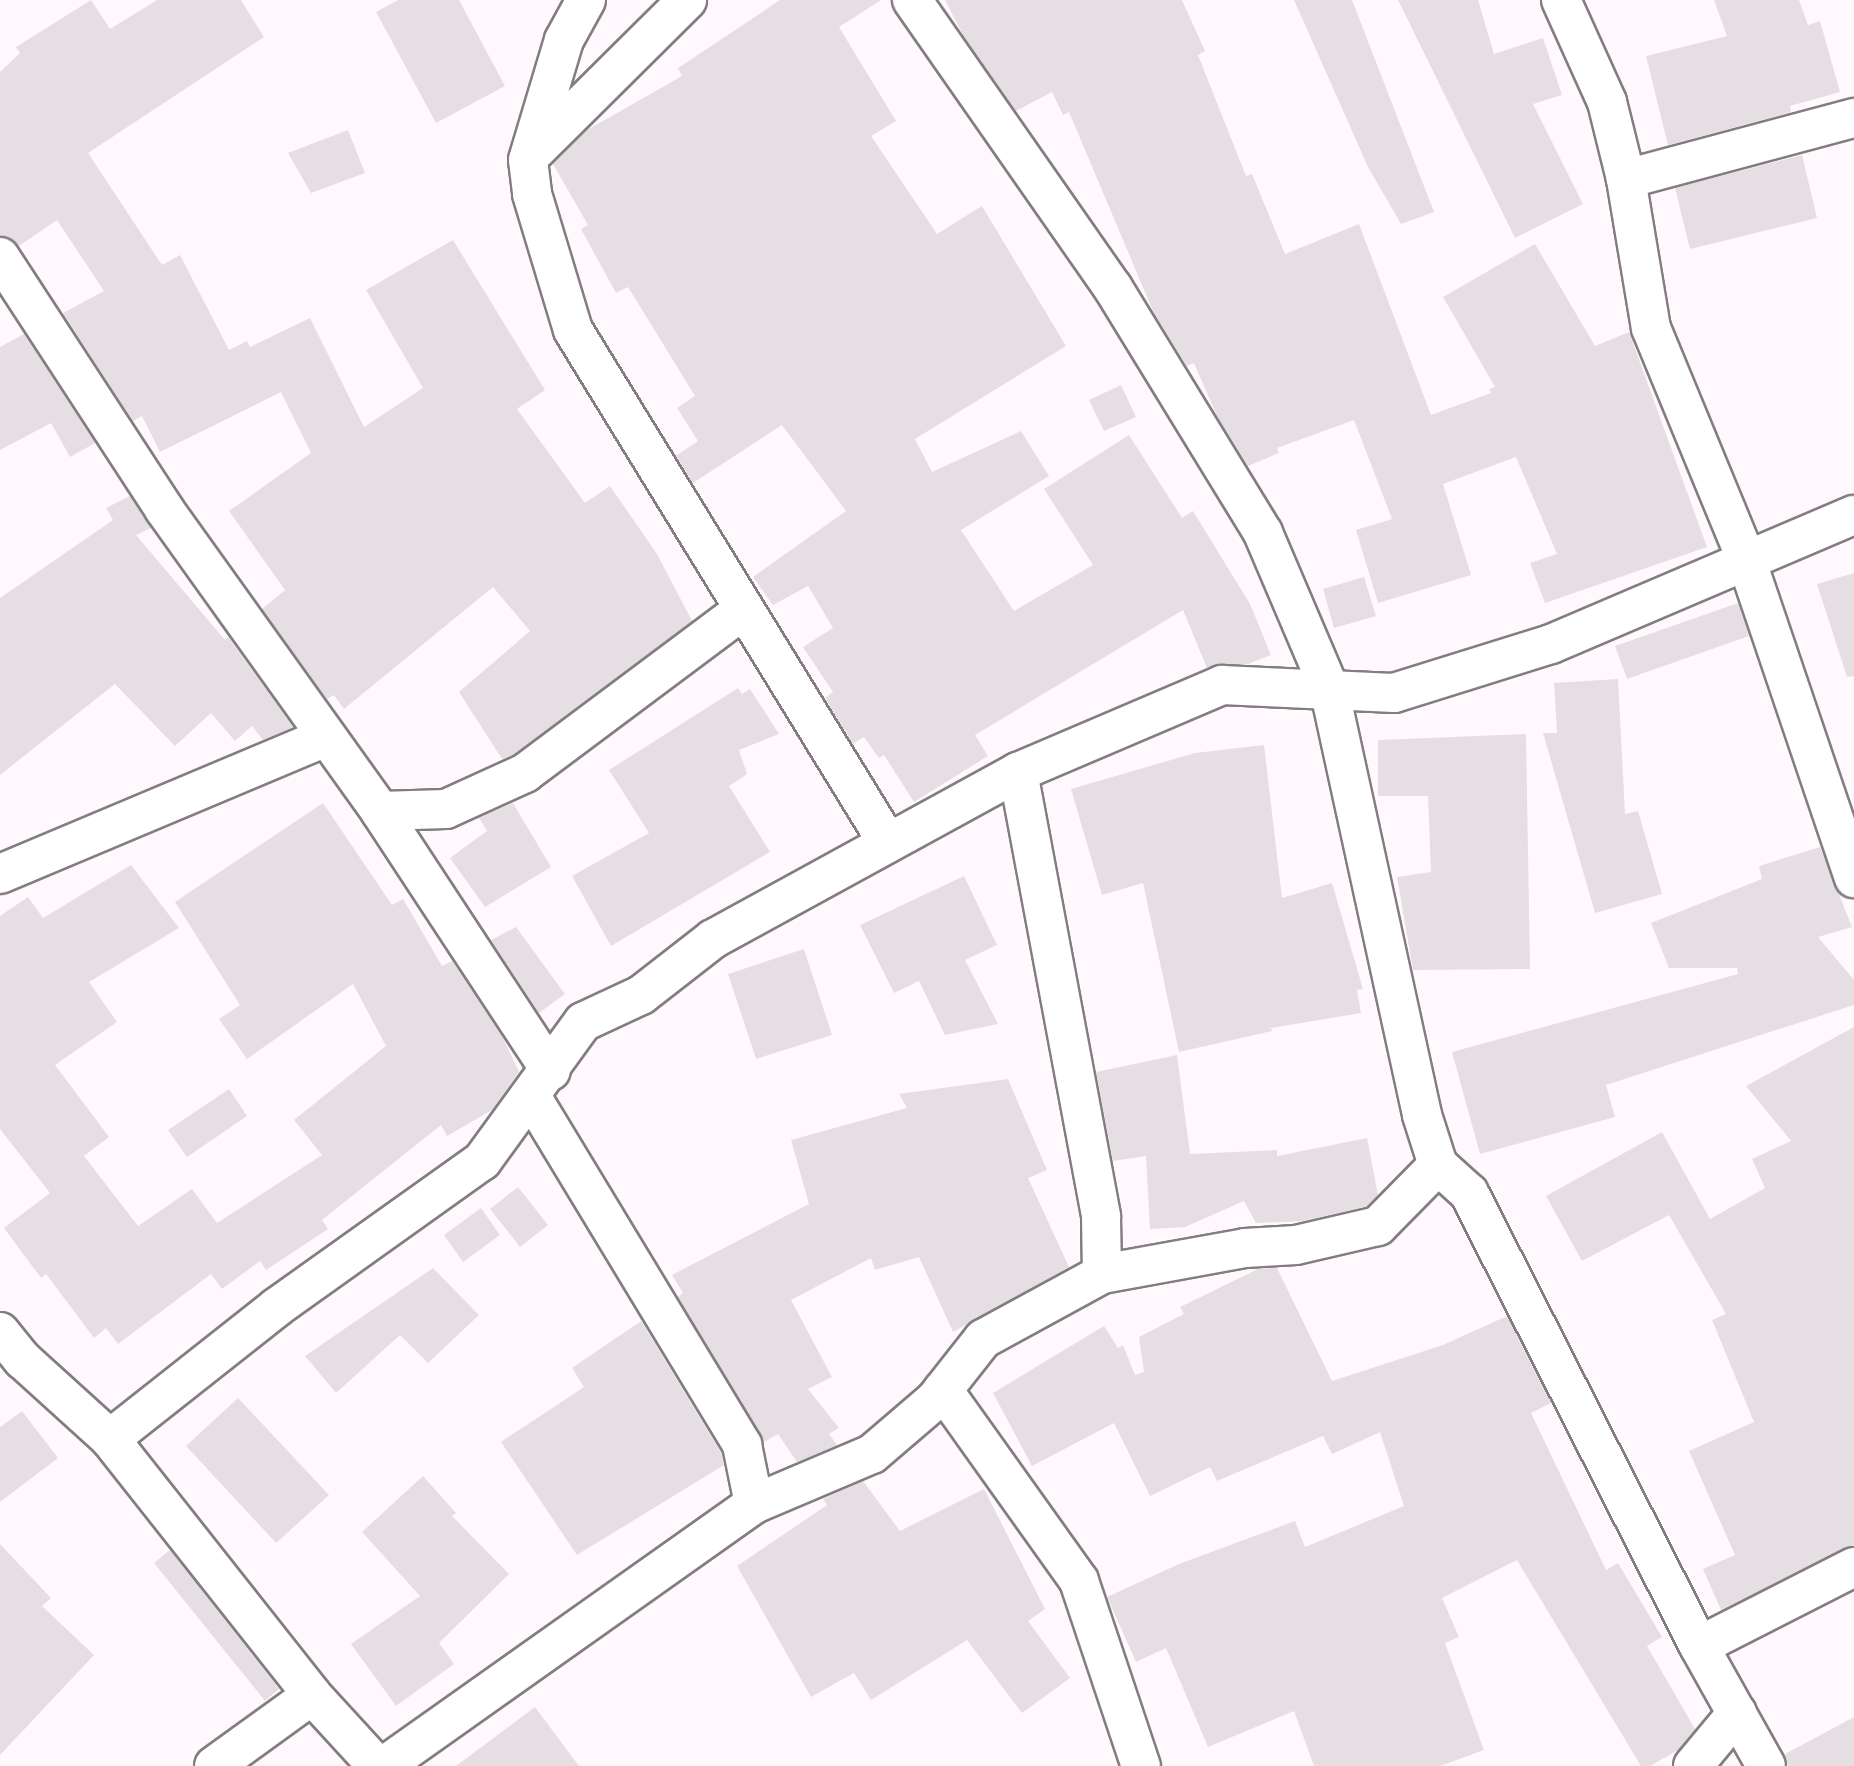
<!DOCTYPE html>
<style>
body{margin:0}
#map{position:relative;width:1854px;height:1766px;overflow:hidden;background:#fff9fd;font-family:Cabin,sans-serif}
div>[style]{position:absolute}
[style*='--x']{left:calc(var(--x)*1px);top:calc(var(--y)*1px);width:calc(var(--w)*1px);rotate:calc(var(--a)*1deg)}
.building>*{inset:0;background:#e5dee3}
.roads{filter:drop-shadow(2px 0 #837d82) drop-shadow(-2px 0 #837d82) drop-shadow(0 2px #837d82) drop-shadow(0 -2px #837d82)}
.minor>*{height:38px;margin:-19px;padding:0 19px;transform-origin:19px;border-radius:19px;background:#fff}
span{translate:-50% -50%;white-space:nowrap;text-align:center;line-height:1.15;-webkit-text-stroke:5px #fff;paint-order:stroke}
</style>
<div id="map">
<div class="building">
<i style="clip-path:polygon(91px 0,110px 29px,157px 0,241px 0,264px 37px,88px 153px,162px 265px,180px 255px,229px 350px,247px 341px,250px 347px,310px 318px,364px 427px,423px 388px,366px 290px,453px 240px,545px 390px,517px 409px,585px 503px,610px 486px,657px 554px,692px 621px,514px 754px,502px 759px,459px 692px,530px 631px,493px 587px,344px 709px,334px 695px,327px 699px,262px 609px,285px 590px,229px 511px,311px 453px,281px 392px,160px 452px,142px 416px,133px 421px,63px 313px,104px 291px,57px 220px,19px 246px,0 235px,0 72px,20px 53px,16px 47px)"></i>
<i style="clip-path:polygon(398px 0,459px 0,505px 86px,436px 123px,376px 12px)"></i>
<i style="clip-path:polygon(780px 0,881px 0,839px 27px,896px 121px,871px 136px,937px 234px,982px 206px,1066px 346px,915px 439px,932px 472px,1021px 431px,1049px 476px,961px 530px,1014px 611px,1093px 565px,1044px 489px,1129px 435px,1182px 518px,1193px 511px,1250px 604px,1271px 655px,1248px 664px,1207px 668px,1183px 610px,975px 735px,988px 756px,914px 802px,884px 755px,879px 758px,864px 737px,853px 744px,825px 698px,833px 692px,803px 647px,833px 628px,808px 586px,773px 605px,753px 577px,846px 511px,782px 425px,693px 483px,676px 456px,698px 441px,677px 408px,695px 396px,628px 287px,616px 293px,581px 229px,588px 225px,553px 164px,587px 130px,682px 76px,678px 68px)"></i>
<i style="clip-path:polygon(945px 0,1182px 0,1205px 51px,1198px 55px,1246px 176px,1252px 174px,1285px 254px,1359px 224px,1431px 415px,1491px 393px,1489px 389px,1495px 387px,1443px 297px,1535px 244px,1595px 346px,1629px 332px,1707px 547px,1545px 603px,1530px 563px,1557px 554px,1516px 457px,1443px 484px,1471px 575px,1378px 603px,1356px 530px,1392px 519px,1354px 420px,1277px 448px,1279px 453px,1248px 466px,1217px 416px,1194px 363px,1187px 366px,1153px 311px,1069px 112px,1063px 115px,1052px 92px,1016px 111px,963px 35px)"></i>
<i style="clip-path:polygon(1294px 0,1352px 0,1434px 212px,1401px 224px,1368px 167px)"></i>
<i style="clip-path:polygon(1398px 0,1478px 0,1494px 54px,1543px 38px,1562px 95px,1533px 104px,1583px 204px,1515px 238px)"></i>
<i style="clip-path:polygon(1714px 0,1799px 0,1808px 25px,1820px 21px,1840px 92px,1790px 106px,1791px 112px,1668px 145px,1646px 56px,1727px 36px)"></i>
<i style="clip-path:polygon(348px 130px,365px 173px,311px 193px,288px 153px)"></i>
<i style="clip-path:polygon(1802px 155px,1817px 218px,1690px 249px,1675px 188px)"></i>
<i style="clip-path:polygon(24px 334px,95px 443px,70px 457px,51px 423px,0 450px,0 347px)"></i>
<i style="clip-path:polygon(1121px 385px,1136px 417px,1104px 431px,1089px 400px)"></i>
<i style="clip-path:polygon(130px 496px,151px 528px,136px 535px,225px 640px,228px 637px,293px 727px,263px 740px,252px 726px,235px 741px,211px 713px,175px 746px,115px 684px,0 775px,0 598px,113px 520px,106px 508px)"></i>
<i style="clip-path:polygon(1854px 573px,1854px 676px,1847px 677px,1817px 584px)"></i>
<i style="clip-path:polygon(1364px 577px,1376px 616px,1334px 628px,1323px 589px)"></i>
<i style="clip-path:polygon(1738px 603px,1749px 636px,1627px 679px,1615px 646px)"></i>
<i style="clip-path:polygon(1618px 679px,1625px 814px,1638px 811px,1662px 894px,1595px 913px,1543px 733px,1557px 733px,1554px 683px)"></i>
<i style="clip-path:polygon(738px 688px,742px 694px,750px 689px,779px 734px,739px 750px,747px 774px,729px 786px,770px 852px,611px 946px,572px 876px,649px 833px,609px 770px)"></i>
<i style="clip-path:polygon(1526px 734px,1530px 969px,1413px 970px,1397px 877px,1431px 872px,1428px 796px,1378px 796px,1378px 740px)"></i>
<i style="clip-path:polygon(1264px 745px,1282px 898px,1332px 883px,1363px 989px,1357px 990px,1361px 1013px,1271px 1028px,1272px 1031px,1179px 1052px,1143px 883px,1102px 895px,1071px 789px,1195px 753px)"></i>
<i style="clip-path:polygon(323px 803px,392px 905px,403px 899px,442px 966px,452px 961px,503px 1038px,519px 1072px,492px 1110px,447px 1136px,441px 1125px,322px 1220px,328px 1229px,266px 1270px,260px 1261px,222px 1289px,211px 1274px,118px 1344px,106px 1328px,94px 1338px,46px 1274px,41px 1278px,4px 1228px,50px 1193px,0 1129px,0 916px,28px 897px,43px 918px,131px 865px,179px 928px,89px 982px,117px 1022px,55px 1065px,109px 1137px,84px 1156px,138px 1226px,192px 1189px,217px 1223px,322px 1155px,294px 1120px,386px 1046px,353px 984px,247px 1059px,219px 1019px,240px 1005px,175px 902px)"></i>
<i style="clip-path:polygon(513px 803px,551px 867px,485px 907px,450px 858px,487px 831px,479px 818px)"></i>
<i style="clip-path:polygon(1820px 847px,1852px 927px,1818px 937px,1854px 980px,1854px 1005px,1606px 1085px,1615px 1117px,1480px 1154px,1452px 1052px,1738px 974px,1737px 968px,1669px 968px,1651px 923px,1762px 879px,1759px 866px)"></i>
<i style="clip-path:polygon(964px 876px,997px 945px,965px 960px,998px 1024px,945px 1035px,919px 981px,894px 993px,860px 925px)"></i>
<i style="clip-path:polygon(516px 927px,565px 994px,539px 1013px,491px 940px)"></i>
<i style="clip-path:polygon(804px 949px,832px 1035px,756px 1059px,728px 974px)"></i>
<i style="clip-path:polygon(1854px 1027px,1854px 1545px,1721px 1610px,1703px 1569px,1735px 1555px,1689px 1451px,1754px 1422px,1712px 1320px,1726px 1314px,1669px 1215px,1582px 1261px,1546px 1196px,1662px 1132px,1710px 1219px,1765px 1188px,1752px 1159px,1791px 1141px,1746px 1086px)"></i>
<i style="clip-path:polygon(1177px 1055px,1190px 1154px,1277px 1150px,1277px 1156px,1367px 1138px,1378px 1195px,1367px 1206px,1303px 1221px,1256px 1223px,1244px 1201px,1185px 1227px,1150px 1229px,1146px 1156px,1113px 1161px,1096px 1072px)"></i>
<i style="clip-path:polygon(1008px 1079px,1047px 1170px,1028px 1178px,1069px 1267px,953px 1332px,919px 1257px,875px 1270px,871px 1258px,791px 1300px,832px 1377px,808px 1389px,839px 1428px,829px 1434px,837px 1445px,797px 1462px,778px 1434px,764px 1442px,678px 1297px,683px 1293px,672px 1275px,809px 1204px,791px 1140px,907px 1108px,899px 1094px)"></i>
<i style="clip-path:polygon(229px 1089px,247px 1116px,187px 1157px,168px 1130px)"></i>
<i style="clip-path:polygon(518px 1187px,548px 1225px,520px 1247px,490px 1209px)"></i>
<i style="clip-path:polygon(481px 1208px,500px 1235px,463px 1262px,444px 1235px)"></i>
<i style="clip-path:polygon(433px 1268px,479px 1315px,428px 1363px,400px 1335px,336px 1393px,305px 1356px)"></i>
<i style="clip-path:polygon(1277px 1268px,1332px 1381px,1443px 1345px,1507px 1316px,1551px 1403px,1531px 1413px,1606px 1570px,1618px 1563px,1662px 1637px,1647px 1646px,1695px 1729px,1678px 1750px,1650px 1766px,1641px 1766px,1517px 1560px,1442px 1598px,1459px 1637px,1445px 1643px,1484px 1750px,1440px 1766px,1314px 1766px,1294px 1711px,1208px 1747px,1166px 1648px,1136px 1662px,1107px 1597px,1179px 1564px,1295px 1521px,1305px 1547px,1404px 1506px,1380px 1432px,1332px 1454px,1323px 1436px,1217px 1481px,1210px 1467px,1150px 1496px,1114px 1423px,1032px 1466px,993px 1393px,1104px 1326px,1118px 1348px,1123px 1345px,1135px 1375px,1144px 1372px,1139px 1337px,1184px 1314px,1180px 1307px,1258px 1269px)"></i>
<i style="clip-path:polygon(641px 1321px,721px 1453px,724px 1465px,577px 1555px,501px 1442px,584px 1387px,572px 1368px)"></i>
<i style="clip-path:polygon(238px 1398px,329px 1495px,276px 1543px,186px 1446px)"></i>
<i style="clip-path:polygon(22px 1411px,58px 1458px,0 1502px,0 1427px)"></i>
<i style="clip-path:polygon(423px 1476px,456px 1513px,452px 1516px,509px 1574px,439px 1643px,454px 1664px,396px 1706px,351px 1644px,420px 1596px,362px 1532px)"></i>
<i style="clip-path:polygon(863px 1481px,900px 1531px,984px 1489px,1045px 1609px,1028px 1621px,1070px 1678px,1022px 1713px,967px 1640px,871px 1700px,854px 1673px,811px 1697px,737px 1566px,827px 1505px,823px 1499px)"></i>
<i style="clip-path:polygon(0 1544px,51px 1598px,42px 1606px,94px 1655px,0 1755px)"></i>
<i style="clip-path:polygon(170px 1550px,279px 1689px,265px 1701px,154px 1563px)"></i>
<i style="clip-path:polygon(535px 1707px,579px 1766px,456px 1766px)"></i>
<i style="clip-path:polygon(1854px 1717px,1854px 1766px,1788px 1766px,1785px 1754px)"></i>
</div>
<div class="roads">
<div class="minor">
<i style="--x:586;--y:0;--w:46;--a:118.8"></i>
<i style="--x:564;--y:40;--w:125;--a:106.7"></i>
<i style="--x:528;--y:160;--w:34;--a:83"></i>
<i style="--x:532;--y:194;--w:142;--a:73.2"></i>
<i style="--x:573;--y:330;--w:602;--a:58.45"></i>
<i style="--x:912;--y:0;--w:351;--a:55.1"></i>
<i style="--x:1113;--y:288;--w:287;--a:58.5"></i>
<i style="--x:1263;--y:533;--w:168;--a:66.9"></i>
<i style="--x:1329;--y:688;--w:437;--a:77.7"></i>
<i style="--x:1422;--y:1115;--w:52;--a:72.3"></i>
<i style="--x:1438;--y:1165;--w:42;--a:42.1"></i>
<i style="--x:1469;--y:1193;--w:508;--a:63.08"></i>
<i style="--x:1699;--y:1646;--w:137;--a:60.8"></i>
<i style="--x:1561;--y:0;--w:112;--a:65.7"></i>
<i style="--x:1607;--y:102;--w:79;--a:76.1"></i>
<i style="--x:1626;--y:179;--w:151;--a:80.5"></i>
<i style="--x:1651;--y:328;--w:250;--a:67.6"></i>
<i style="--x:1746;--y:559;--w:337;--a:71.3"></i>
<i style="--x:536;--y:150;--w:213;--a:-44.8"></i>
<i style="--x:1626;--y:179;--w:236;--a:-15"></i>
<i style="--x:0;--y:257;--w:301;--a:56.9"></i>
<i style="--x:164;--y:509;--w:371;--a:54.4"></i>
<i style="--x:380;--y:811;--w:311;--a:56.7"></i>
<i style="--x:1018;--y:772;--w:453;--a:79.4"></i>
<i style="--x:1101;--y:1217;--w:57;--a:89"></i>
<i style="--x:380;--y:811;--w:66;--a:-1.7"></i>
<i style="--x:446;--y:809;--w:87;--a:-24.5"></i>
<i style="--x:525;--y:773;--w:272;--a:-36.8"></i>
<i style="--x:0;--y:874;--w:354;--a:-22.8"></i>
<i style="--x:531;--y:1096;--w:408;--a:58.8"></i>
<i style="--x:742;--y:1445;--w:60;--a:78.5"></i>
<i style="--x:0;--y:1332;--w:36;--a:51"></i>
<i style="--x:23;--y:1360;--w:118;--a:42.2"></i>
<i style="--x:110;--y:1439;--w:326;--a:51.7"></i>
<i style="--x:312;--y:1695;--w:96;--a:47.5"></i>
<i style="--x:943;--y:1390;--w:234;--a:54.5"></i>
<i style="--x:1079;--y:1581;--w:195;--a:71.5"></i>
<i style="--x:110;--y:1439;--w:213;--a:-38.3"></i>
<i style="--x:277;--y:1307;--w:252;--a:-35.5"></i>
<i style="--x:482;--y:1161;--w:172;--a:-54"></i>
<i style="--x:583;--y:1022;--w:64;--a:-25"></i>
<i style="--x:641;--y:995;--w:91;--a:-37.9"></i>
<i style="--x:713;--y:939;--w:348;--a:-28.7"></i>
<i style="--x:1018;--y:772;--w:222;--a:-23.1"></i>
<i style="--x:1222;--y:685;--w:172;--a:2.7"></i>
<i style="--x:1394;--y:693;--w:164;--a:-17.3"></i>
<i style="--x:1551;--y:644;--w:329;--a:-23.1"></i>
<i style="--x:1699;--y:1646;--w:174;--a:-27"></i>
<i style="--x:214;--y:1766;--w:121;--a:-35.9"></i>
<i style="--x:384;--y:1766;--w:453;--a:-35.3"></i>
<i style="--x:754;--y:1504;--w:128;--a:-23"></i>
<i style="--x:872;--y:1454;--w:83;--a:-40.6"></i>
<i style="--x:935;--y:1400;--w:78;--a:-51.8"></i>
<i style="--x:983;--y:1339;--w:136;--a:-28.6"></i>
<i style="--x:1102;--y:1274;--w:145;--a:-10.3"></i>
<i style="--x:1245;--y:1248;--w:51;--a:-3.4"></i>
<i style="--x:1296;--y:1245;--w:84;--a:-13"></i>
<i style="--x:1378;--y:1226;--w:86;--a:-45.5"></i>
<i style="--x:1693;--y:1766;--w:69;--a:-50.3"></i>
</div>
</div>
</div>
